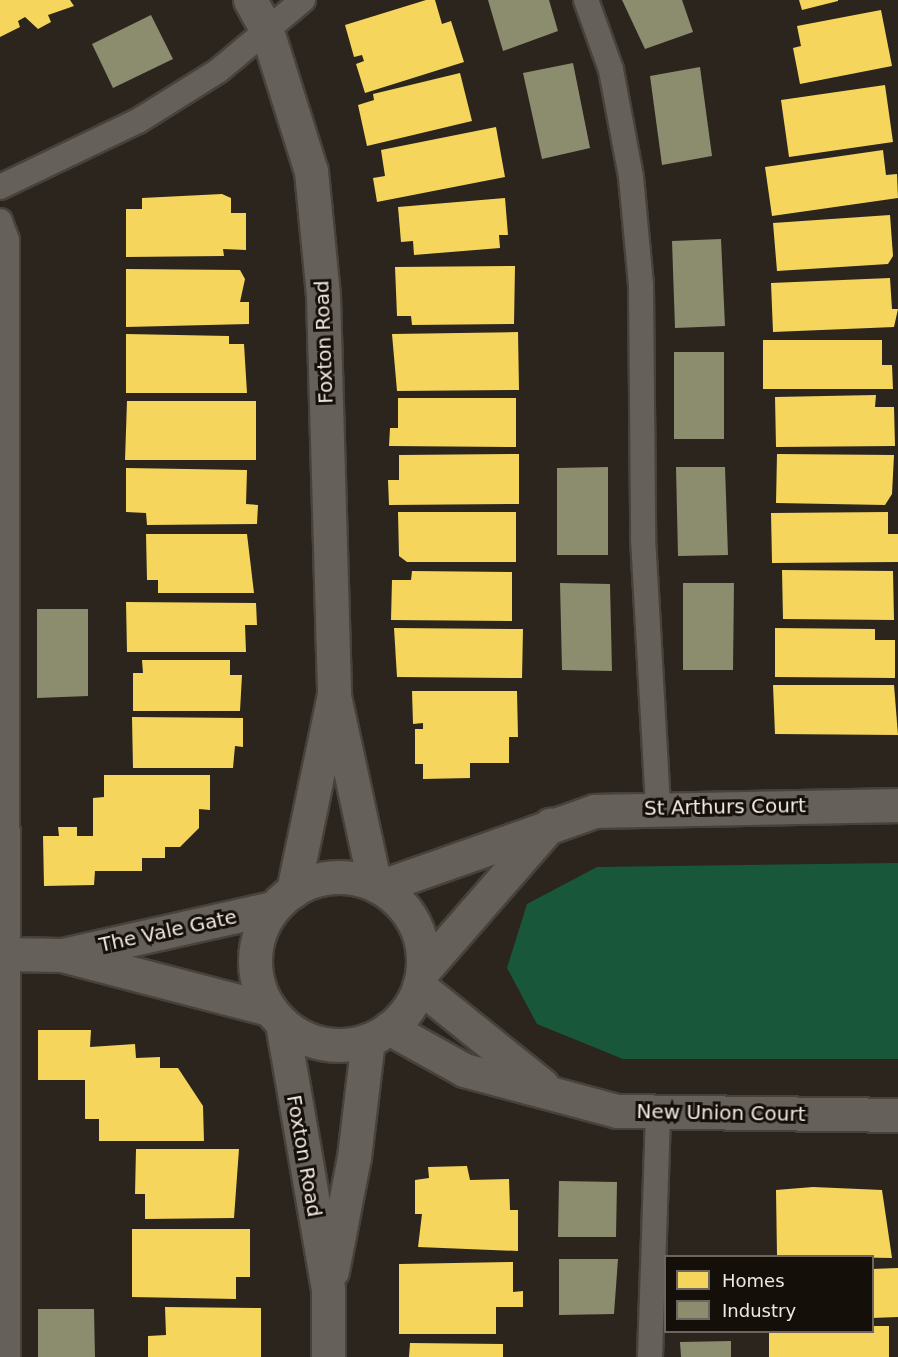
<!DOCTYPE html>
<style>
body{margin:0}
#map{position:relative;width:898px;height:1357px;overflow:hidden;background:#2b251e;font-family:"DejaVu Sans",sans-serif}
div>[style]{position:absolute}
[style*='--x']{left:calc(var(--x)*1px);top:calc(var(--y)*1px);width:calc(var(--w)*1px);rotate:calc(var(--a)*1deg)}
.green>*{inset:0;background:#19573b}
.homes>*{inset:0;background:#f6d55c}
.industry>*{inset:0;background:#8c8c6e}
.roads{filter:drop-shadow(2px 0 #47423c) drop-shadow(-2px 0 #47423c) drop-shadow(0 2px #47423c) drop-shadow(0 -2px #47423c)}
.service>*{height:24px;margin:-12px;padding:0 12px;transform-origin:12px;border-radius:12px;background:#66605b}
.minor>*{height:33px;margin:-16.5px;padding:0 16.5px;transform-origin:16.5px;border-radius:16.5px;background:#66605b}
.minor>.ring{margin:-16.5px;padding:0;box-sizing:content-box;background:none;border:33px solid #66605b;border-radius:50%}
span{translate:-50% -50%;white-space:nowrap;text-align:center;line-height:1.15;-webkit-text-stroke:6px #150f0a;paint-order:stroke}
.street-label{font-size:20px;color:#f1e8e0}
.legend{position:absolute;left:664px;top:1255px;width:210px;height:78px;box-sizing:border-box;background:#150f0a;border:2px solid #6d6660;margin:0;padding:8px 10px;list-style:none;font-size:18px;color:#f1e8e0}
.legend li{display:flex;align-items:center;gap:12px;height:30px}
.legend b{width:30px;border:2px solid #6d6660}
</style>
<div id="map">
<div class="green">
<i style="clip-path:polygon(898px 863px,898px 1059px,623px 1059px,537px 1024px,507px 968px,527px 904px,597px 867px)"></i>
</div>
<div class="homes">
<i style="clip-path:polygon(0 0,70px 0,74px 6px,48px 15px,51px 22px,38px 29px,25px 17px,18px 21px,20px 27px,0 37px)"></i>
<i style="clip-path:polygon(426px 0,435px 0,442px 24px,451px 21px,464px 62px,365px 93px,356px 64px,364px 61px,362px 55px,354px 57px,345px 25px)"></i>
<i style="clip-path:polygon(799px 0,838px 0,838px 1px,802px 10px)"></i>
<i style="clip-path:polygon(881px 10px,892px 66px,800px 84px,793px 48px,801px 46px,797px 26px)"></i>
<i style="clip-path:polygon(460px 73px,472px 121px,367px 146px,358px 105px,374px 100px,373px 94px)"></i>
<i style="clip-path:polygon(885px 85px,893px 142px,789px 157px,781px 100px)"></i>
<i style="clip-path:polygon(496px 127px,505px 177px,377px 202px,373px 178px,385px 176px,381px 150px)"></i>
<i style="clip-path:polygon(883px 150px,886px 175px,897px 174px,898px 198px,772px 216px,765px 167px)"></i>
<i style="clip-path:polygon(222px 194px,231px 198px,231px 213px,246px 213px,246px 250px,223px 249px,224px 256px,126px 257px,126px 209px,142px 209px,142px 198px)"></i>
<i style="clip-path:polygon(505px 198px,508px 235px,499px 235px,500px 248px,414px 255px,413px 241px,401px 242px,398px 207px)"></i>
<i style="clip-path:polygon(890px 215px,893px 256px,888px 264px,777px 271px,773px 223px)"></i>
<i style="clip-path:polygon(515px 266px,514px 324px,412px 325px,411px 316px,397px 316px,395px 267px)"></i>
<i style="clip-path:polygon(126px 269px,240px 270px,245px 279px,240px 302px,249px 302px,249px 324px,126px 327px)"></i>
<i style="clip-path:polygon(890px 278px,892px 309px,898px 309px,894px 327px,773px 332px,771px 283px)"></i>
<i style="clip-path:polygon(518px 332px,519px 390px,397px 391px,392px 334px)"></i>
<i style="clip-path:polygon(126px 334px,229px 336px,229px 344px,244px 344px,247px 393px,126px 393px)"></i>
<i style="clip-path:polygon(763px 340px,882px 340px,882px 365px,892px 365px,893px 389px,763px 389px)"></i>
<i style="clip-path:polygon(876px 395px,875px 407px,894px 407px,895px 446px,776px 447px,775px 397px)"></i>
<i style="clip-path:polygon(398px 398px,516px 398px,516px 447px,389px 446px,390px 428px,398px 428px)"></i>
<i style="clip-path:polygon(127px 401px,256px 401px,256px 460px,125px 460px)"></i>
<i style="clip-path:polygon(519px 454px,519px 504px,389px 505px,388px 480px,399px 480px,399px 455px)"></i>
<i style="clip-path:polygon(777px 454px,894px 455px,892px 494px,885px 505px,776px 503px)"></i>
<i style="clip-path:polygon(126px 468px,247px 470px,246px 504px,258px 505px,257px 524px,147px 525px,146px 513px,126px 512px)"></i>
<i style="clip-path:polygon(398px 512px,516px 512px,516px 562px,407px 562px,399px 556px)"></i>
<i style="clip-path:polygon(888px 512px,888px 534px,898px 534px,898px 562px,772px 563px,771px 513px)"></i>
<i style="clip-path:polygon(146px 534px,247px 534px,254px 593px,158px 593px,158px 580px,147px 580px)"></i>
<i style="clip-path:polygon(782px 570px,893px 571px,894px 620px,783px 619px)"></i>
<i style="clip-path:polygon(412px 571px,512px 572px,512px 621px,391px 620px,392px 580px,411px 580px)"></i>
<i style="clip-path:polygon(126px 602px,256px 603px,257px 625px,245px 625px,246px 652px,127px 652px)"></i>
<i style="clip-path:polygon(394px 628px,523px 629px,522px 678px,397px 677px)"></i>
<i style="clip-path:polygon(775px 628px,875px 629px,875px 640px,895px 640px,895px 678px,775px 677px)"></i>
<i style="clip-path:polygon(142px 660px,230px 660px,230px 675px,242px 675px,240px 711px,133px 711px,133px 673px,143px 673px)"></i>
<i style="clip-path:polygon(773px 685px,894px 685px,898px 735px,775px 734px)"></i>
<i style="clip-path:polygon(412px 691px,517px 691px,518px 737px,509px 737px,509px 763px,470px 763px,470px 778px,423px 779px,423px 764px,415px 764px,415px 729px,423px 729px,423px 723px,413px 724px)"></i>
<i style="clip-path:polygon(132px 717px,243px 718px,243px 747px,235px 746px,233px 768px,133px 768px)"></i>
<i style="clip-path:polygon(104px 775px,210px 775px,210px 810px,199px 809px,199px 828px,180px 847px,165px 847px,165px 858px,142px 858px,142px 871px,95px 871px,94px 885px,44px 886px,43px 836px,59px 836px,58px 827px,77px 827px,77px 836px,93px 836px,93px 798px,104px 797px)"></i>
<i style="clip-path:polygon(38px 1030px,91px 1030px,90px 1047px,135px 1044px,136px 1058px,160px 1057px,160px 1068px,178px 1068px,203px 1106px,204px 1141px,99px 1141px,99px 1119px,85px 1119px,85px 1080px,38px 1080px)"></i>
<i style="clip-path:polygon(136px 1149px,239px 1149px,234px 1218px,145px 1219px,145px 1194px,135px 1194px)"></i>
<i style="clip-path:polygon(467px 1166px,470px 1180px,509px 1179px,510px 1210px,518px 1210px,518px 1251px,418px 1247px,422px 1214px,415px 1214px,415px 1180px,429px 1178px,428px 1167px)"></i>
<i style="clip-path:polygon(813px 1187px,882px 1190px,892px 1258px,777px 1256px,776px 1190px)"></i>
<i style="clip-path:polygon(132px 1229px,250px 1229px,250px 1277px,236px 1277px,236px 1299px,132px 1297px)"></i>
<i style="clip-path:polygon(513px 1262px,513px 1292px,523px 1291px,523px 1307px,496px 1307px,496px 1334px,399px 1334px,399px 1264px)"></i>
<i style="clip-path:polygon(898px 1268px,898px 1317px,872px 1318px,872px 1269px)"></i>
<i style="clip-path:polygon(165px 1307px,261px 1308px,261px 1357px,148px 1357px,148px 1336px,166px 1335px)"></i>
<i style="clip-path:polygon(872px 1326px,889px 1326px,889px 1357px,769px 1357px,769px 1332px,872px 1332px)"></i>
<i style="clip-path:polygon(410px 1343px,503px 1344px,503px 1357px,409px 1357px)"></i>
</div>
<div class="industry">
<i style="clip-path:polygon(488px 0,549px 0,558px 31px,503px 51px)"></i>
<i style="clip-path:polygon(622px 0,682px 0,693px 32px,645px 49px)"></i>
<i style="clip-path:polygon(151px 15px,173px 59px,113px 88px,92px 44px)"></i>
<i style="clip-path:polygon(573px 63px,590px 148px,542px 159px,523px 73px)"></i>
<i style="clip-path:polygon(700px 67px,712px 156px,662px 165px,650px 76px)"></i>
<i style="clip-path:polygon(721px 239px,725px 326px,675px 328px,672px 241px)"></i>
<i style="clip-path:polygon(674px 352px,724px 352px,724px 439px,674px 439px)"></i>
<i style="clip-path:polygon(608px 467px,608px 555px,557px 555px,557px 468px)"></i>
<i style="clip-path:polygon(676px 467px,725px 467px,728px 555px,678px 556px)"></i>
<i style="clip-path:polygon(560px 583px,610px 584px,612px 671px,562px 670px)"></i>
<i style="clip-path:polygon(683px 583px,734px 583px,733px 670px,683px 670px)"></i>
<i style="clip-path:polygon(37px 609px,88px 609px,88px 696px,37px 698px)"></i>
<i style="clip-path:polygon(559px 1181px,617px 1182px,616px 1237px,558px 1237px)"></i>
<i style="clip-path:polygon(559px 1259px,618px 1259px,614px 1314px,559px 1315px)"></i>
<i style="clip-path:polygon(38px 1309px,94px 1309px,95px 1357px,38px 1357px)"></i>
<i style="clip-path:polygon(731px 1341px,731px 1357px,681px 1357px,680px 1342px)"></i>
</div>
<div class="roads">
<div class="service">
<i style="--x:586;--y:0;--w:74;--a:70.3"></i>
<i style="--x:611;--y:70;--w:109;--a:79.4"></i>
<i style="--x:631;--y:177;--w:108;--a:84.7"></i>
<i style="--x:641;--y:285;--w:253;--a:89.5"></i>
<i style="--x:643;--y:538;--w:268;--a:86.8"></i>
<i style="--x:0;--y:187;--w:153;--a:-25.6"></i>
<i style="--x:138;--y:121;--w:94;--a:-32"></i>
<i style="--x:218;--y:71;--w:111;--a:-39.9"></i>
<i style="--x:0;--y:221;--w:20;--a:70"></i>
<i style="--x:7;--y:240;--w:1117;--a:89.95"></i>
<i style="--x:650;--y:1357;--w:244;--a:-88.1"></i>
</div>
<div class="minor">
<i style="--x:250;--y:0;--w:35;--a:61"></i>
<i style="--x:267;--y:31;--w:147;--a:72.6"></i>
<i style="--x:311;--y:171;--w:126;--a:84.5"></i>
<i style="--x:323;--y:296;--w:400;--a:88.4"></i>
<i style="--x:334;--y:696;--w:193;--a:77.8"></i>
<i class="ring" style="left:255px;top:877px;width:135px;height:135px"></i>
<i style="--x:379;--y:887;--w:229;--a:-19.4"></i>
<i style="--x:595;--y:811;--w:303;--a:-1.1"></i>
<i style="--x:293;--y:891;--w:195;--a:-78.2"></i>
<i style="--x:0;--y:954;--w:62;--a:0.9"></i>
<i style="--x:62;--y:955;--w:216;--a:-12.6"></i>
<i style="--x:62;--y:955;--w:215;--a:14.6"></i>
<i style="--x:423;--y:971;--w:194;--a:-49"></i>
<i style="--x:419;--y:986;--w:158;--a:38.8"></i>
<i style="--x:282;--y:1023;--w:269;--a:80.2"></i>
<i style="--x:328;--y:1288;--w:69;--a:90"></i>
<i style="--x:389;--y:1028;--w:86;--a:29.2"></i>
<i style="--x:464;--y:1070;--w:158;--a:15"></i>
<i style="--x:617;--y:1111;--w:281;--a:0.8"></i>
<i style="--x:332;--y:1271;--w:116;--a:-79.1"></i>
<i style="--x:354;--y:1157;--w:118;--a:-83.2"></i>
</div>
</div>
<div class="street-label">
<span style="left:324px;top:342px;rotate:-92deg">Foxton Road</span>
<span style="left:725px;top:807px;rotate:-1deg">St Arthurs Court</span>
<span style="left:168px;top:931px;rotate:-12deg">The Vale Gate</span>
<span style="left:721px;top:1113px;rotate:1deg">New Union Court</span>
<span style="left:304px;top:1156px;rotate:80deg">Foxton Road</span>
</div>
<ul class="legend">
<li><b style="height:16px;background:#f6d55c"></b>Homes</li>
<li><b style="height:16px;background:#8c8c6e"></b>Industry</li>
</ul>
</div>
